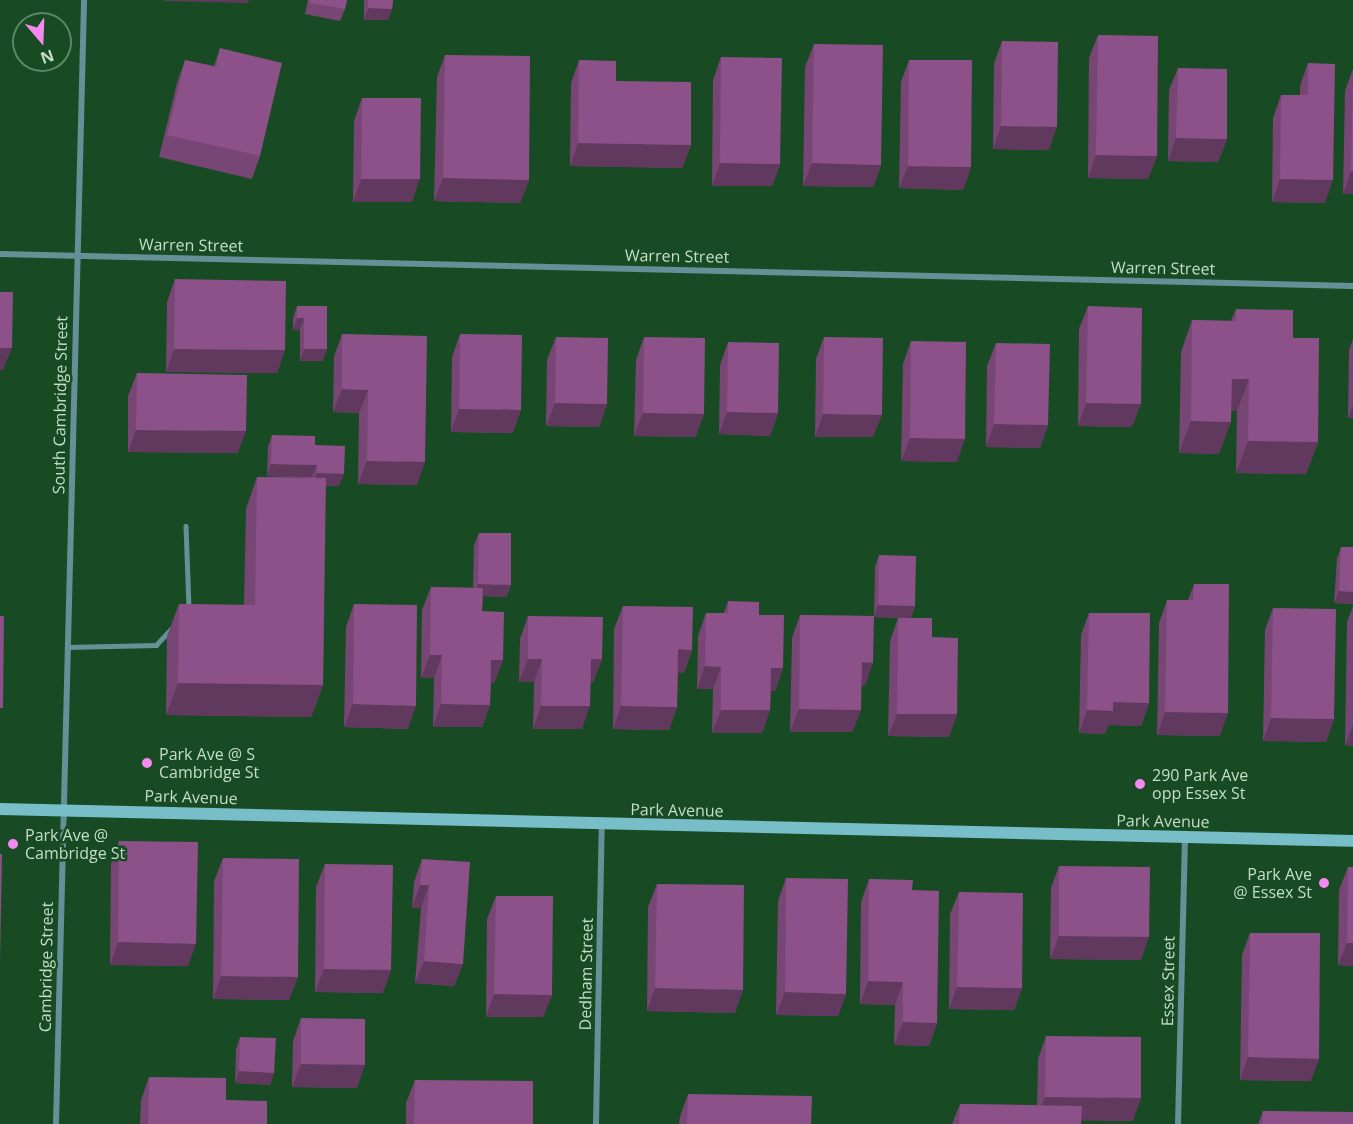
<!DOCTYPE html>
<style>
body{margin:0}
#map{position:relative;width:1353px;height:1124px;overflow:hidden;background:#184b24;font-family:"Open Sans",sans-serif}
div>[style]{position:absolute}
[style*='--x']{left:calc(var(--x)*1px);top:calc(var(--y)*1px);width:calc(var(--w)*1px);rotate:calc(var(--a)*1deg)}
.service>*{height:4.5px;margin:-2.25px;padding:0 2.25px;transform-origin:2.25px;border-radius:2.25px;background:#659097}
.minor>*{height:6px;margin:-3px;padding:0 3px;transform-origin:3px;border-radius:3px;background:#659097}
.secondary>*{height:12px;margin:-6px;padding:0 6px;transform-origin:6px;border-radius:6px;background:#77bec9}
.wall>*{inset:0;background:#784675}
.shaded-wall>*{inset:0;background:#61395f}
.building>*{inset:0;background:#8b5188}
.dots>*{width:16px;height:16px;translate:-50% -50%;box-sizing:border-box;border:3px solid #184b24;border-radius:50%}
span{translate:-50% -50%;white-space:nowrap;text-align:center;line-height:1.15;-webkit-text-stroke:5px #184b24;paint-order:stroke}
.street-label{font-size:16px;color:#c4dec7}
.poi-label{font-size:16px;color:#c4dec7}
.left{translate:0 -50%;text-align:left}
.right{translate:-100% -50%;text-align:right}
.north{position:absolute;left:12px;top:12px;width:60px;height:60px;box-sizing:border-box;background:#184b24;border:2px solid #5d8665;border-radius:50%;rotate:161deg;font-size:16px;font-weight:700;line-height:24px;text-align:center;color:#c4dec7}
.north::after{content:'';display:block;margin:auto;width:21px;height:27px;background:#f489f0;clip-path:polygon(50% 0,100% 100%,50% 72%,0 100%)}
</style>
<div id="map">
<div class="service">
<i style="--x:186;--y:526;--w:81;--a:87.9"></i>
<i style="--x:67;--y:647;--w:89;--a:-1.3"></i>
<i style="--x:156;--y:645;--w:22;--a:-47"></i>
</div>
<div class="minor">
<i style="--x:0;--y:254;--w:1353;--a:1.35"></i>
<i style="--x:56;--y:1124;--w:1124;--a:-88.57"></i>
<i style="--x:596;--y:1124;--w:299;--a:-88.9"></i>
<i style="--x:1178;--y:1124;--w:286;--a:-88.6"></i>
</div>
<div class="secondary">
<i style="--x:0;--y:809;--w:1353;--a:1.35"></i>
</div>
<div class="wall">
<i style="clip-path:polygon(308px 0,347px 0,345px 9px,340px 21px,305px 14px)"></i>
<i style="clip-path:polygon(364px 0,393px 0,392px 9px,388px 20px,364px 20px)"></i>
<i style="clip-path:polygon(1098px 35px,1157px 156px,1148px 179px,1088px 178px,1089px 58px)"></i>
<i style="clip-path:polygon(1002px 41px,1049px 150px,993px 149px,994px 64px)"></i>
<i style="clip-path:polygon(814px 44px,881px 165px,873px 187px,803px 186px,805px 67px)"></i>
<i style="clip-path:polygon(220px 48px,260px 156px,252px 179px,159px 157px,177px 83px,185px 60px,214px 66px)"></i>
<i style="clip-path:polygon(445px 55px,529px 180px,520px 203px,434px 201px,437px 77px)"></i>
<i style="clip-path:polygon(721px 57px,780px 164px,772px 186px,712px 186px,713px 80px)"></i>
<i style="clip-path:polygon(579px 60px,616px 81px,691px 145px,682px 168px,570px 166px,571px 83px)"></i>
<i style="clip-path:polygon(909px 60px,971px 167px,963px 190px,899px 188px,901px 82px)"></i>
<i style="clip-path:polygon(1308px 63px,1325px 203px,1272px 202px,1273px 118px,1281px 95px,1300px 95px,1300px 86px)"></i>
<i style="clip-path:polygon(1178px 68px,1227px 139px,1218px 162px,1168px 161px,1169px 90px)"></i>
<i style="clip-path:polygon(1353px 69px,1353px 194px,1343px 194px,1345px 91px)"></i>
<i style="clip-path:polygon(362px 98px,412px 202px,353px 202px,354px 121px)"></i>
<i style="clip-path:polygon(175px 279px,285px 350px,277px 373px,166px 372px,167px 302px)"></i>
<i style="clip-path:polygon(297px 306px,327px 306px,323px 361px,300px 361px,300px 330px,293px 330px,293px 318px)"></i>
<i style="clip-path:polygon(1088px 306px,1132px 427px,1078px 426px,1079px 329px)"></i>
<i style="clip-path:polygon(1236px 309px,1293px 338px,1318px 442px,1306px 474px,1236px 473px,1237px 411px,1231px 411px,1219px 454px,1179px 453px,1181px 352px,1192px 320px,1231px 321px)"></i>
<i style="clip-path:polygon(342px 334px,417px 485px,358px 484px,359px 413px,333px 412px,334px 357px)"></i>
<i style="clip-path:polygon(460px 334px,513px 433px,451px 432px,452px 357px)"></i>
<i style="clip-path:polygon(556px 337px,607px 404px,599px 427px,546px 426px,547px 360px)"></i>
<i style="clip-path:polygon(644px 337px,696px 437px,634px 436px,636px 360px)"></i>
<i style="clip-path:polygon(824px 337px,873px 437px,815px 437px,816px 359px)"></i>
<i style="clip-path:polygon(1353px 339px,1353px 418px,1348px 418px,1349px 350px)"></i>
<i style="clip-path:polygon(911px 341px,957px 462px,901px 461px,903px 364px)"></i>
<i style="clip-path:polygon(728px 342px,778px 413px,770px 436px,719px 434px,720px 365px)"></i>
<i style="clip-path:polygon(996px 343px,1048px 425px,1040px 448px,986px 447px,987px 366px)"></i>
<i style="clip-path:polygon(137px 373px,238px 453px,128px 452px,128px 396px)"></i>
<i style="clip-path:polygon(272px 435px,315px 445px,339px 486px,325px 486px,323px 685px,311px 717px,166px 715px,167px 636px,179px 604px,244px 605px,246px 509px,257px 477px,312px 478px,267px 476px,268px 447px)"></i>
<i style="clip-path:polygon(479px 533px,507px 597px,483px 596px,482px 611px,503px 660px,494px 683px,491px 683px,490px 705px,482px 727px,433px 727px,434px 678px,421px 678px,422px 610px,431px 587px,473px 588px,474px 545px)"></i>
<i style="clip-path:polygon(1341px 547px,1353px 604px,1334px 603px,1337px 559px)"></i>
<i style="clip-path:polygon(879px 555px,915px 606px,911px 618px,874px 617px,865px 686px,861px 685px,861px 710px,852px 732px,790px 732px,792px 638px,800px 615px,874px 616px,875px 567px)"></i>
<i style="clip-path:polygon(1194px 584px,1220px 736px,1157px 735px,1159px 623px,1167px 600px,1188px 600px)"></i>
<i style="clip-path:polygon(728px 601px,759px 615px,783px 668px,775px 691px,771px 691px,770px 710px,762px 733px,712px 733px,713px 689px,697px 689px,698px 636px,706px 613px,724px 613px)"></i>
<i style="clip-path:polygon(354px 604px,408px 729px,344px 727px,346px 627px)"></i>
<i style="clip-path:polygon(623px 606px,692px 650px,684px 673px,678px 672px,677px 707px,669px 730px,613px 729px,614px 629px)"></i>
<i style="clip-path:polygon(1353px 606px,1353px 746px,1345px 745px,1347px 622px)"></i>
<i style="clip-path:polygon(1273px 608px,1334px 719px,1326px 742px,1263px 741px,1265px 630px)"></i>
<i style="clip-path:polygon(1089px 613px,1149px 703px,1141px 726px,1108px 725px,1105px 734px,1079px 733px,1081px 635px)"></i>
<i style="clip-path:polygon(528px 616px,602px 659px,593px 682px,591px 682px,582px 729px,533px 729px,534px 682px,519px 682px,520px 639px)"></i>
<i style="clip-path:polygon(898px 618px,932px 637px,957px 714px,949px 737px,888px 736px,890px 641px)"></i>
<i style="clip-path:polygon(119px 841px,188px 966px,110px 965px,111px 864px)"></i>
<i style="clip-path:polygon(223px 858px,289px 1000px,213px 999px,214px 881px)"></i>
<i style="clip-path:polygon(422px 859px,463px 964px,454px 986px,415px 983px,421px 908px,412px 908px,414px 882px)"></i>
<i style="clip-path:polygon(325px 864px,383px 993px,315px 992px,316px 887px)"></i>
<i style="clip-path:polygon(1059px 866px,1141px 960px,1050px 959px,1051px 888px)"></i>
<i style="clip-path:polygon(1348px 867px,1353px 867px,1353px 966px,1338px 965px,1339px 890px)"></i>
<i style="clip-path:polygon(786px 878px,846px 994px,838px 1016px,776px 1015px,778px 901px)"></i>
<i style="clip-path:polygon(869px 879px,912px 890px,937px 1023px,929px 1046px,894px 1045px,895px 1005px,860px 1004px,861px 902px)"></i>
<i style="clip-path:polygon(657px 884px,735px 1013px,647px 1011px,648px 907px)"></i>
<i style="clip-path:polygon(959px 892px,1022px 988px,1014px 1010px,949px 1009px,950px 914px)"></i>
<i style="clip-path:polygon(496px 896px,552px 995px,543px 1017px,486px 1017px,487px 919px)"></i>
<i style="clip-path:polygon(1250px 933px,1311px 1081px,1240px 1080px,1242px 955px)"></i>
<i style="clip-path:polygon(301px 1018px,357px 1088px,292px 1087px,293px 1041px)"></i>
<i style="clip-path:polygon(1046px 1036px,1133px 1121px,1081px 1120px,1081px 1124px,952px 1124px,960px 1104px,1037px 1105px,1038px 1059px)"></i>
<i style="clip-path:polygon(240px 1037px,274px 1073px,270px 1085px,235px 1083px,236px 1049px)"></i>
<i style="clip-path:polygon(149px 1077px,226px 1100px,267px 1124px,140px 1124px,141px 1100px)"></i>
<i style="clip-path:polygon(415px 1080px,533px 1124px,406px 1124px,406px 1103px)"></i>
<i style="clip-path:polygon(688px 1094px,811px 1124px,679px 1124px,680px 1117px)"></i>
<i style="clip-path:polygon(1263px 1111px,1353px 1124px,1258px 1124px)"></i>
</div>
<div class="shaded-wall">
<i style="clip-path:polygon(164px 0,249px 0,248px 3px,164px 1px)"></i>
<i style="clip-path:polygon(368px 8px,392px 9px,388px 20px,364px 20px)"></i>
<i style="clip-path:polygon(1001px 126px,1057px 127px,1049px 150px,993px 149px)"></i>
<i style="clip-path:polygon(1176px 138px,1227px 139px,1218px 162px,1168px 161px)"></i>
<i style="clip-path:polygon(578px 143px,691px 145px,682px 168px,570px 166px)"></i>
<i style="clip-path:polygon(1096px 155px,1157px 156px,1148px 179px,1088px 178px)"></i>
<i style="clip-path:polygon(720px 163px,780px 164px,772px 186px,712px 186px)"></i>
<i style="clip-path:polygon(812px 163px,881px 165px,873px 187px,803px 186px)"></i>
<i style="clip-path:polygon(908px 166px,971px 167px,963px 190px,899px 188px)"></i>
<i style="clip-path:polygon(1351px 171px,1353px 171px,1353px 194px,1343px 194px)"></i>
<i style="clip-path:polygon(443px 178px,529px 180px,520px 203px,434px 201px)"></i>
<i style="clip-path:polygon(361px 179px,420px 179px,412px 202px,353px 202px)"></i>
<i style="clip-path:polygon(1280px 179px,1333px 180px,1325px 203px,1272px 202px)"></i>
<i style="clip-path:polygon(297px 318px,304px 318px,300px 330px,293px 330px)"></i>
<i style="clip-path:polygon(0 348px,12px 348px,3px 370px,0 370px)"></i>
<i style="clip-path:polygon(174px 349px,285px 350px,277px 373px,166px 372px)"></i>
<i style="clip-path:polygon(304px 349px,327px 349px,323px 361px,300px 361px)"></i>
<i style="clip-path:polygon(1232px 379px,1249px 379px,1237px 411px,1220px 411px)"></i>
<i style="clip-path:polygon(342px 389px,368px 390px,359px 413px,333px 412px)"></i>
<i style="clip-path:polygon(555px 403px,607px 404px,599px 427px,546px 426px)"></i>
<i style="clip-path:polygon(1086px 403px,1141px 404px,1132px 427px,1078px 426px)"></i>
<i style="clip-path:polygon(1353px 405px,1353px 418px,1348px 418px)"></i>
<i style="clip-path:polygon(459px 409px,521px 410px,513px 433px,451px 432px)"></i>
<i style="clip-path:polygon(727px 412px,778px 413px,770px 436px,719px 434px)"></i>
<i style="clip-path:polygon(643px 413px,704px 414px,696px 437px,634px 436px)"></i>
<i style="clip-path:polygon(823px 414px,882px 415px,873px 437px,815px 437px)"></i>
<i style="clip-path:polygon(1191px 421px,1231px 422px,1219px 454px,1179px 453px)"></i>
<i style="clip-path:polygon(994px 424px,1048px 425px,1040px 448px,986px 447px)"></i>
<i style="clip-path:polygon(136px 430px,246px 431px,238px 453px,128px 452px)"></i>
<i style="clip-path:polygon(910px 438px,965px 439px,957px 462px,901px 461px)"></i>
<i style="clip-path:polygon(1248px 441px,1318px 442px,1306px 474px,1236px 473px)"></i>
<i style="clip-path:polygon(367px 461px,425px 462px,417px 485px,358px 484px)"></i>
<i style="clip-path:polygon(271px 464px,317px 465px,312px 477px,267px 476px)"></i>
<i style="clip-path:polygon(317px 473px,344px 474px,339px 486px,312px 485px)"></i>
<i style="clip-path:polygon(478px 584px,511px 585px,507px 597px,473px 596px)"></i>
<i style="clip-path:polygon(1339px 591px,1353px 592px,1353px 604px,1334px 603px)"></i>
<i style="clip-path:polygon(878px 605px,915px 606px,911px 618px,874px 617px)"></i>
<i style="clip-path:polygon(678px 649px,692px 650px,684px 673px,670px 672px)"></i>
<i style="clip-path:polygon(430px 655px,442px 655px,434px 678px,421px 678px)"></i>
<i style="clip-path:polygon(528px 659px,542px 659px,534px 682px,519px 682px)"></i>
<i style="clip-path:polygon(591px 659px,602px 659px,593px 682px,583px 681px)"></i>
<i style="clip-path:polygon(491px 660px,503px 660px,494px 683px,483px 683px)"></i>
<i style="clip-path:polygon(862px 662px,873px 663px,865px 686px,853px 685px)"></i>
<i style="clip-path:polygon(705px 666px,721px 667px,713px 689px,697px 689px)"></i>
<i style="clip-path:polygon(771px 668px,783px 668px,775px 691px,763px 690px)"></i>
<i style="clip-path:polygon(178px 683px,323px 685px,311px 717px,166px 715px)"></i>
<i style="clip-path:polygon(1113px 702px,1149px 703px,1141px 726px,1108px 725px,1105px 734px,1079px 733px,1087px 710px)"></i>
<i style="clip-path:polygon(353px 704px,416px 706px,408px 729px,344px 727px)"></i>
<i style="clip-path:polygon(441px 704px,490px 705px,482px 727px,433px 727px)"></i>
<i style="clip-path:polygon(541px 706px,590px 706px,582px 729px,533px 729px)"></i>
<i style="clip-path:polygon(621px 706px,677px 707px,669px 730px,613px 729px)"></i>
<i style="clip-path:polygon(799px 709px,861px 710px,852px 732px,790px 732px)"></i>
<i style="clip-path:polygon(721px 710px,770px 710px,762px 733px,712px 733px)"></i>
<i style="clip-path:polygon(1165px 712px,1228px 713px,1220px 736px,1157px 735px)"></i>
<i style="clip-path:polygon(897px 714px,957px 714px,949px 737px,888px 736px)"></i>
<i style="clip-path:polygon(1271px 718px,1334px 719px,1326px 742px,1263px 741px)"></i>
<i style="clip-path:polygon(1353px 725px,1353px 746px,1345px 745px)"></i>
<i style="clip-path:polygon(420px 885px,429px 885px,421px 908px,412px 908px)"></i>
<i style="clip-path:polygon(1059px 936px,1149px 937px,1141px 960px,1050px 959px)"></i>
<i style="clip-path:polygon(118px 942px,196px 944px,188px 966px,110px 965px)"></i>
<i style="clip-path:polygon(1347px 943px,1353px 943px,1353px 966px,1338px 965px)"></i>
<i style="clip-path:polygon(424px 961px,463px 964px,454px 986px,415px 983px)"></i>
<i style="clip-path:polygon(324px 969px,391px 970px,383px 993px,315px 992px)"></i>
<i style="clip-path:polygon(221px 976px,298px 977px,289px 1000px,213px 999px)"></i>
<i style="clip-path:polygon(868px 981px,903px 982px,895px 1005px,860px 1004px)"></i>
<i style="clip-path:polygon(957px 987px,1022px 988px,1014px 1010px,949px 1009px)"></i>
<i style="clip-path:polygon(655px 988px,743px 990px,735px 1013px,647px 1011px)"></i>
<i style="clip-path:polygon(785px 992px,846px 994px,838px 1016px,776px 1015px)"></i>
<i style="clip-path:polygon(494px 994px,552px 995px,543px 1017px,486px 1017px)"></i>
<i style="clip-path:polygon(903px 1022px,937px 1023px,929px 1046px,894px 1045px)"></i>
<i style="clip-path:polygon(1248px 1057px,1319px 1059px,1311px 1081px,1240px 1080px)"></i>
<i style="clip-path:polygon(301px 1064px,365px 1065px,357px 1088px,292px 1087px)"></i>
<i style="clip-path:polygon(239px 1071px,274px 1073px,270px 1085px,235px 1083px)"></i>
<i style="clip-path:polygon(1045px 1097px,1141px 1098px,1133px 1121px,1036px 1120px)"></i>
</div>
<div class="building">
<i style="clip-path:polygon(310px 0,347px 0,345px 9px,309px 3px)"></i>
<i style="clip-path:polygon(368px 0,393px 0,392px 9px,368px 8px)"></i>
<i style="clip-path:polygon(1098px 35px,1158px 36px,1157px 156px,1096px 155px)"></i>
<i style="clip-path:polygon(1002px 41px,1058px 42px,1057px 127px,1001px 126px)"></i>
<i style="clip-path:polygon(814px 44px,883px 45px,881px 165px,812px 163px)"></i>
<i style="clip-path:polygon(220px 48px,282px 63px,260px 156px,167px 135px,185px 60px,216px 67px)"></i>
<i style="clip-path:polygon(445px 55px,530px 56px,529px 180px,443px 178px)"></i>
<i style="clip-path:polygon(721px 57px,782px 58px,780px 164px,720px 163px)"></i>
<i style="clip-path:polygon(579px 60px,616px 61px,616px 81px,691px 82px,691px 145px,578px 143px)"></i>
<i style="clip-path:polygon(909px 60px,972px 60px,971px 167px,908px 166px)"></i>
<i style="clip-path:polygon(1308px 63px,1335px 64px,1333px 180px,1280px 179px,1281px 95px,1308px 95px)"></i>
<i style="clip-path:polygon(1178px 68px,1227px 69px,1227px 139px,1176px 138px)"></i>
<i style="clip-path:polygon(1353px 83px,1353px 171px,1351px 171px)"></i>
<i style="clip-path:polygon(362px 98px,421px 98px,420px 179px,361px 179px)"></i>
<i style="clip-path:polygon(175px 279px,286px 281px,285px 350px,174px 349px)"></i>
<i style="clip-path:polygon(0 292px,13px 292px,12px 348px,0 348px)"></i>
<i style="clip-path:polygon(297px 306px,327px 306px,327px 349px,304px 349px,304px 318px,297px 318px)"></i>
<i style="clip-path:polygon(1088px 306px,1142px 308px,1141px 404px,1086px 403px)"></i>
<i style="clip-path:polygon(1236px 309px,1293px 310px,1293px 338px,1319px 338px,1318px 442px,1248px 441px,1249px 379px,1232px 379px,1231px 422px,1191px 421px,1192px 320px,1236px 321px)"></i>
<i style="clip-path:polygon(342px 334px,427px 336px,425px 462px,367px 461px,368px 390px,342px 389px)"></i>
<i style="clip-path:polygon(460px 334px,522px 335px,521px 410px,459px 409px)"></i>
<i style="clip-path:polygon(556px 337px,608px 338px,607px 404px,555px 403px)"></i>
<i style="clip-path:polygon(644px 337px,705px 338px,704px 414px,643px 413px)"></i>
<i style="clip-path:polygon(824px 337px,883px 338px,882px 415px,823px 414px)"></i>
<i style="clip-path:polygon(911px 341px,966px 342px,965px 439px,910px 438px)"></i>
<i style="clip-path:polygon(728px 342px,779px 343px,778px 413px,727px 412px)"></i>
<i style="clip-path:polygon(996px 343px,1050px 344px,1048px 425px,994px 424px)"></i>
<i style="clip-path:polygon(137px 373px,247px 375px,246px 431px,136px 430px)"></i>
<i style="clip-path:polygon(272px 435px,315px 436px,315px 445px,345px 446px,344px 474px,317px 473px,317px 465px,271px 464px)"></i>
<i style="clip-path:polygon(257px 477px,326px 478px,323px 685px,178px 683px,179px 604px,255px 605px)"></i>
<i style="clip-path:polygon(479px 533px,511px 533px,511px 585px,478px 584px)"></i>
<i style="clip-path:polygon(1341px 547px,1353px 547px,1353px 592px,1339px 591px)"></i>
<i style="clip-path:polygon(879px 555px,916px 556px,915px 606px,878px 605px)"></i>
<i style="clip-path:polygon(1194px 584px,1229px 584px,1228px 713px,1165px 712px,1167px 600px,1193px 600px)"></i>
<i style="clip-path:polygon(431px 587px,483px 588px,482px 611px,504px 612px,503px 660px,491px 660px,490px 705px,441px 704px,442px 655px,430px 655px)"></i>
<i style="clip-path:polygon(728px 601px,759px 602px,759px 615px,784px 615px,783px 668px,771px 668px,770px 710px,721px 710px,721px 667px,705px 666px,706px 613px,728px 613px)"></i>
<i style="clip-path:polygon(354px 604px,417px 605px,416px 706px,353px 704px)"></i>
<i style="clip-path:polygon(623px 606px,693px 607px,692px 650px,678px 649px,677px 707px,621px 706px)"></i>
<i style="clip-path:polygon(1273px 608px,1336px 609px,1334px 719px,1271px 718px)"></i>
<i style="clip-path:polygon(1089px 613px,1150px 613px,1149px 703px,1113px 702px,1113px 711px,1087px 710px)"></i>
<i style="clip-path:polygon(800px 615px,874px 616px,873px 663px,862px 662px,861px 710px,799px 709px)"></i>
<i style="clip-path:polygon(0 616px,4px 616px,3px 708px,0 708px)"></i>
<i style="clip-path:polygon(528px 616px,603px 617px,602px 659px,591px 659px,590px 706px,541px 706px,542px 659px,528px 659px)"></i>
<i style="clip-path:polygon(898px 618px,932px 618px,932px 637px,958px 638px,957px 714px,897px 714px)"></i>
<i style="clip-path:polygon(119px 841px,198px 842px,196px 944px,118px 942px)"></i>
<i style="clip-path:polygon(0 854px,2px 854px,0 962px)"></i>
<i style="clip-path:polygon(223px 858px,299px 859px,298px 977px,221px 976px)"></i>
<i style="clip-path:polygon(422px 859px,470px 862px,463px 964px,424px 961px,429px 885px,420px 885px)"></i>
<i style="clip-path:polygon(325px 864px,393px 865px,391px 970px,324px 969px)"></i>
<i style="clip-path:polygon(1059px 866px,1150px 867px,1149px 937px,1059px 936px)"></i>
<i style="clip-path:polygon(1348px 867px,1353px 867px,1353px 943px,1347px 943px)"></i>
<i style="clip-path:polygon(786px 878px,848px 879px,846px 994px,785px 992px)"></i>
<i style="clip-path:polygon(869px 879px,913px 880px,912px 890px,939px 891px,937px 1023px,903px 1022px,903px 982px,868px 981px)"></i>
<i style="clip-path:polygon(657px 884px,744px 885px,743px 990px,655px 988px)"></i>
<i style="clip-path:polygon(959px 892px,1023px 893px,1022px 988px,957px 987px)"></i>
<i style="clip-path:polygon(496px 896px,553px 896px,552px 995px,494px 994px)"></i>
<i style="clip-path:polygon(1250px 933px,1320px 933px,1319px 1059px,1248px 1057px)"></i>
<i style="clip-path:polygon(301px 1018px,365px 1019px,365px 1065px,301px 1064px)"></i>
<i style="clip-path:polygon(1046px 1036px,1141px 1037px,1141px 1098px,1045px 1097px)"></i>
<i style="clip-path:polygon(240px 1037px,276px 1038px,274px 1073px,239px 1071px)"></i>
<i style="clip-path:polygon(149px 1077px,226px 1078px,226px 1100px,267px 1101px,267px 1124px,148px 1124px)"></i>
<i style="clip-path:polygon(415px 1080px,533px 1081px,533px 1124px,414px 1124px)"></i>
<i style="clip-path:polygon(688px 1094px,812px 1096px,811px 1124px,687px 1124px)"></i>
<i style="clip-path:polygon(960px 1104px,1082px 1106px,1081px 1124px,959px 1124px)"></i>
<i style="clip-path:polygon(1263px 1111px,1353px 1112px,1353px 1124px,1262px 1124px)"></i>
</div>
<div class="dots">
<i style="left:147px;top:763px;background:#f489f0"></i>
<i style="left:1140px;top:784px;background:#f489f0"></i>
<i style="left:13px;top:844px;background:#f489f0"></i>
<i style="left:1324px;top:883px;background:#f489f0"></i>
</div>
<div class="street-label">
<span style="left:191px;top:245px;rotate:1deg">Warren Street</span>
<span style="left:677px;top:256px;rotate:1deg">Warren Street</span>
<span style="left:1163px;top:268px;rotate:1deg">Warren Street</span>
<span style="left:60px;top:405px;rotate:-89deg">South Cambridge Street</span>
<span style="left:191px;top:797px;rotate:2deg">Park Avenue</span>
<span style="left:677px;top:810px;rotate:1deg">Park Avenue</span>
<span style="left:1163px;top:821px;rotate:1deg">Park Avenue</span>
<span style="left:46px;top:967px;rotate:-89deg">Cambridge Street</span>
<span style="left:586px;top:974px;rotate:-89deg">Dedham Street</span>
<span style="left:1168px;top:981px;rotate:-89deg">Essex Street</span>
</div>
<div class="poi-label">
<span class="left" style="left:159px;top:763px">Park Ave @ S<br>Cambridge St</span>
<span class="left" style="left:1152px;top:784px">290 Park Ave<br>opp Essex St</span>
<span class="left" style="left:25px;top:844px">Park Ave @<br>Cambridge St</span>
<span class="right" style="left:1312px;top:883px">Park Ave<br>@ Essex St</span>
</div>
<div class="north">N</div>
</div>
